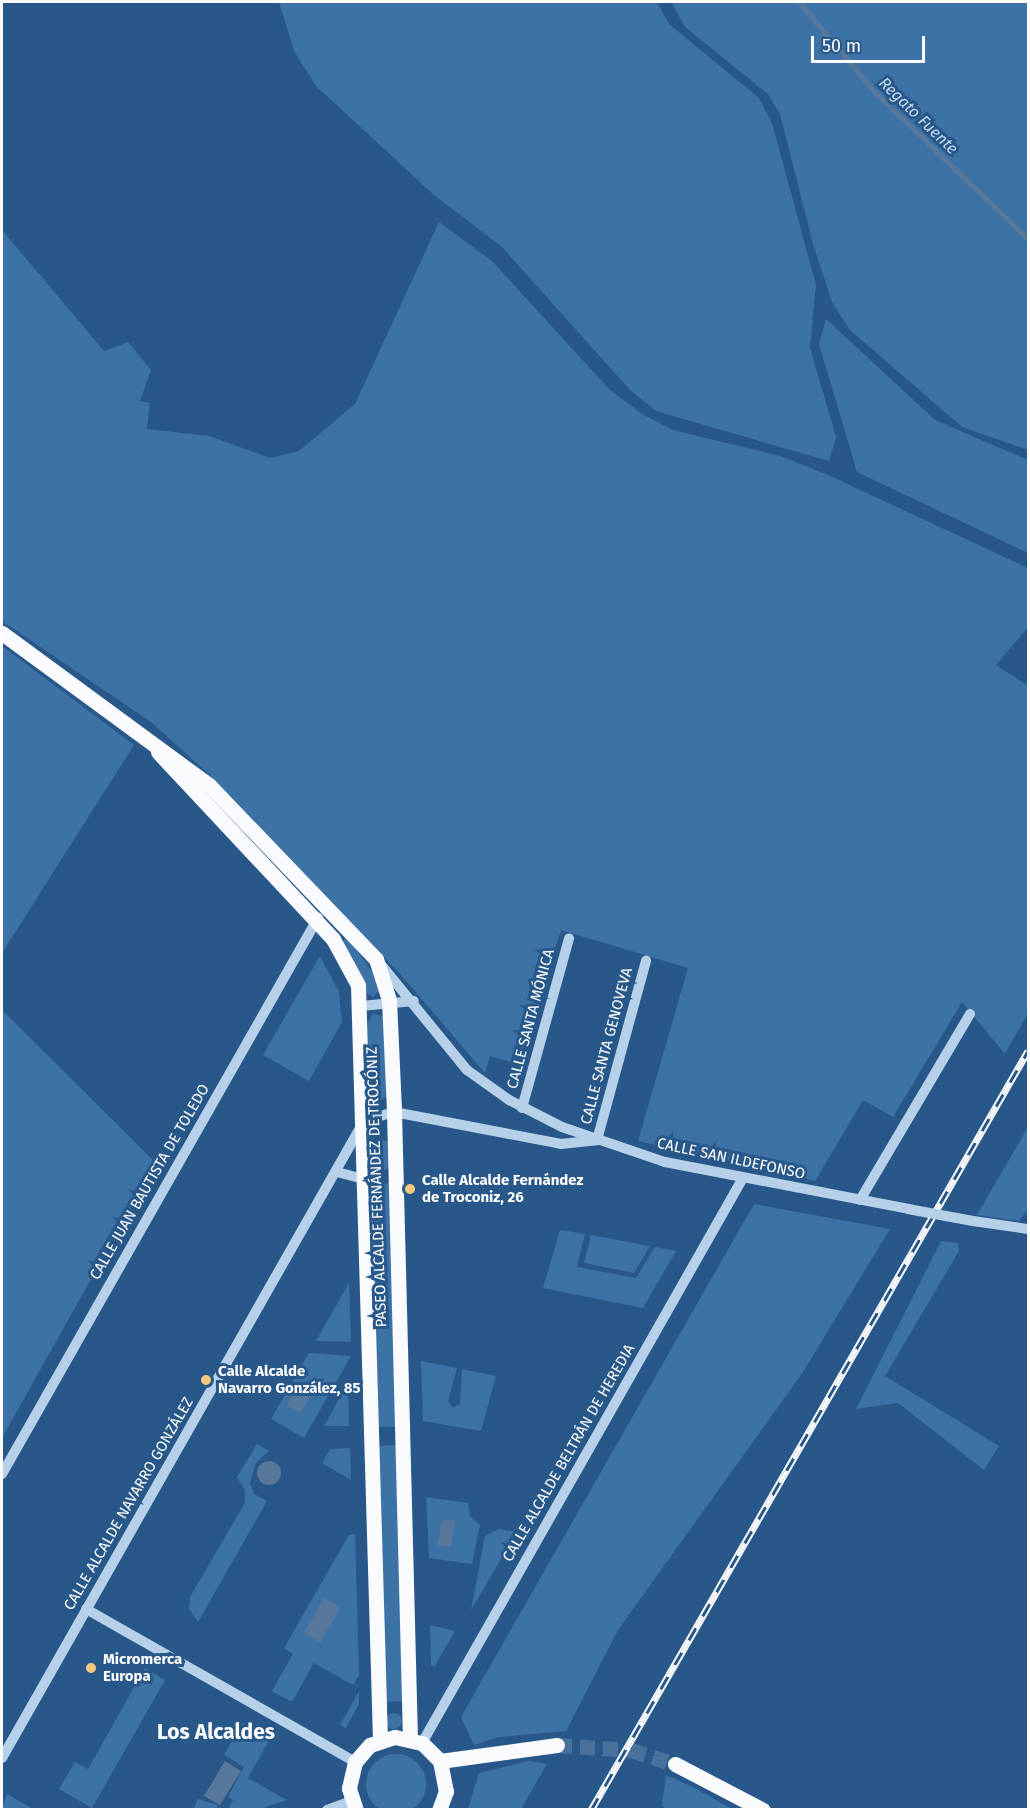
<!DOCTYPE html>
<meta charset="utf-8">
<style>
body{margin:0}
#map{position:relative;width:1030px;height:1811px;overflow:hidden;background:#28588a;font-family:"Fira Sans",sans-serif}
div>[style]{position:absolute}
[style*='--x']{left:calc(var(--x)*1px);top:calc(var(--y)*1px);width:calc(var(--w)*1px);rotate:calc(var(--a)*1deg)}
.green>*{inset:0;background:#3d72a7}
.round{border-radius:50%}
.water>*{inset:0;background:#58789b}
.stream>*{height:4.5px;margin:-2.25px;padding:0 2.25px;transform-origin:2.25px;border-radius:2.25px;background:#58789b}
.major-tunnel>*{height:15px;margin-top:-7.5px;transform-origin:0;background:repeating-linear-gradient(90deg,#48719c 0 15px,transparent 0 23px)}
.minor>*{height:10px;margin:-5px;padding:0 5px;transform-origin:5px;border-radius:5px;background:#b6d0e9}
.major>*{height:15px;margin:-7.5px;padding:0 7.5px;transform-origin:7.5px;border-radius:7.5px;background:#f9fbfe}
.rail>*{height:7px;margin-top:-3.5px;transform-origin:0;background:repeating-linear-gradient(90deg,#28588a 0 14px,#fff 0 28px);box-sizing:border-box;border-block:2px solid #fff}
.minor-bridge>*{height:10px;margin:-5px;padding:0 5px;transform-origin:5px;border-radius:5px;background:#b6d0e9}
.dots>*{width:16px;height:16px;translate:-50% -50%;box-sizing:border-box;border:3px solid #28588a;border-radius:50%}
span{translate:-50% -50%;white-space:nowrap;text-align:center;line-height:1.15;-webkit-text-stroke:6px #28588a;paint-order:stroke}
.street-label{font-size:15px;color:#fff}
.poi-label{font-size:15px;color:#fff;font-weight:700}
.left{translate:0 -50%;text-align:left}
.water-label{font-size:16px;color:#c2d9f0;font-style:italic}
.district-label{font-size:21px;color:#fff;font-weight:700}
.frame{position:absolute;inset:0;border:3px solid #fff;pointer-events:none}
.scale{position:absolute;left:811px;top:36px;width:114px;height:27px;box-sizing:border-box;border:3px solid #fff;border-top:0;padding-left:8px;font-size:18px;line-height:21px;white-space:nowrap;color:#fff;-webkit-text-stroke:4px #28588a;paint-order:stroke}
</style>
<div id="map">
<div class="green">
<i style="clip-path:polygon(279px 2px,657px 2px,669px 24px,759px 98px,772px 123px,816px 285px,810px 348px,836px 437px,829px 461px,656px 411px,630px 390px,502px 247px,434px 195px,316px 86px,294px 51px)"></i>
<i style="clip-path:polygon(671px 2px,1028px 2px,1028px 450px,962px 427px,849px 329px,832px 302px,813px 244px,780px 114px,768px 94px,685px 27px)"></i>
<i style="clip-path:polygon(439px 222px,492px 261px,609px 389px,642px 414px,673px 430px,780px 456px,828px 475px,1028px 568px,1028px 627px,996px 665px,1028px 686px,1028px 1013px,1005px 1054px,962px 1002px,893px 1117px,863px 1100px,815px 1181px,638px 1141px,688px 968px,561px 930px,518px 1064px,490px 1056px,485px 1073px,401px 975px,214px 779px,151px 722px,2px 621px,2px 230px,104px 351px,128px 342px,151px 370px,140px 401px,150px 403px,147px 429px,209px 436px,270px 458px,299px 451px,355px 404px)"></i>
<i style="clip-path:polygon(826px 319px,935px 420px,1028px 460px,1028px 553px,857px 472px,819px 344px)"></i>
<i style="clip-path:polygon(2px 646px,134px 745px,2px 953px)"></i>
<i style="clip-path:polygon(347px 937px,374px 974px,379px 991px,373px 997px,364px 992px,341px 943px)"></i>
<i style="clip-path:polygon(320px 956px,339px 992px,342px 1022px,309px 1081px,263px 1055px)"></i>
<i style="clip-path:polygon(2px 1010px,156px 1163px,2px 1438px)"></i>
<i style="clip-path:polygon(373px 1014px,384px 1016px,387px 1097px,379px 1101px,368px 1092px,367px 1024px)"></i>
<i style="clip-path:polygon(1028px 1127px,1028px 1209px,1019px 1221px,977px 1215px)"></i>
<i style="clip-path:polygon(380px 1138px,388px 1142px,390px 1167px,371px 1179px,370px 1146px)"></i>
<i style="clip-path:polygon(391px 1181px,397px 1427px,377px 1427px,371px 1193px)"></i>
<i style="clip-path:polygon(754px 1204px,890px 1229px,803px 1372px,618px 1630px,566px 1731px,499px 1737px,474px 1745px,461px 1717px)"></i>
<i style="clip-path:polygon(560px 1230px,585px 1234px,577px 1267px,636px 1278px,655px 1247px,676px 1251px,643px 1308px,543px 1288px)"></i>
<i style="clip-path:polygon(591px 1235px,650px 1246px,634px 1273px,584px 1263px)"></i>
<i style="clip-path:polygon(941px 1241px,958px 1243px,959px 1251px,885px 1376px,999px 1446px,984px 1470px,898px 1403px,856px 1409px)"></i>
<i style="clip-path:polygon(349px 1283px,351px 1342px,316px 1341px)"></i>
<i style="clip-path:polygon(309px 1353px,351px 1356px,304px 1438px,271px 1419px)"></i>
<i style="clip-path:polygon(421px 1361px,457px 1368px,448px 1401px,453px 1408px,460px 1403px,462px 1369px,496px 1376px,481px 1431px,423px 1421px)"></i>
<i style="clip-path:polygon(348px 1383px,349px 1426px,324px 1426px)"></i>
<i style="clip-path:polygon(257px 1444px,269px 1451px,256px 1463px,250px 1483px,254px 1494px,267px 1501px,198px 1622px,189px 1609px,190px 1597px,245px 1503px,245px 1490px,237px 1477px)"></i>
<i style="clip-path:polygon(397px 1445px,404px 1701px,384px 1702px,378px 1446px)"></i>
<i style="clip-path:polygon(350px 1448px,351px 1480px,322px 1463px,330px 1449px)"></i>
<i style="clip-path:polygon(426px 1497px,468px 1503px,470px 1517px,480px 1525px,472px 1564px,429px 1558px)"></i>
<i style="clip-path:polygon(498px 1529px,517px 1532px,471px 1610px,485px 1536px)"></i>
<i style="clip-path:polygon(355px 1534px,359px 1675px,353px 1685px,314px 1663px,292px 1702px,272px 1691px,293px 1654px,284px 1648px,349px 1535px)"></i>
<i style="clip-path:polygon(430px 1625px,455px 1631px,434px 1667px,431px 1665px)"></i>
<i style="clip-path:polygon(145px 1668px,165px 1680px,92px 1808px,59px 1789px,75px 1762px,88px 1769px)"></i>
<i style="clip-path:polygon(359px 1691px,359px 1704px,346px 1728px,340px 1725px)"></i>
<i class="round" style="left:386px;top:1713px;width:16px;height:16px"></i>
<i style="clip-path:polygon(242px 1723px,270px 1739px,248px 1778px,287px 1800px,260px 1809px,228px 1809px,233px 1800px,228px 1797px,244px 1767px,224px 1755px)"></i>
<i class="round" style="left:366px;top:1754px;width:60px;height:60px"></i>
<i style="clip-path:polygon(529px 1761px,547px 1764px,521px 1809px,468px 1809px,479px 1773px)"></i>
<i style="clip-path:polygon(666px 1775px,693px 1787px,732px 1809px,667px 1809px,662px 1806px)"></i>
<i style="clip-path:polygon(7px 1794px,33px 1809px,2px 1809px)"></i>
<i style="clip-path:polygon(198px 1799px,217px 1805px,217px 1809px,193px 1809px)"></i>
</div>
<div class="water">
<i style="clip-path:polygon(301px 1381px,315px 1389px,300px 1413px,287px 1405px)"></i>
<i class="round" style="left:257px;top:1461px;width:24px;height:24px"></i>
<i style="clip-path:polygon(443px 1519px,455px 1521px,451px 1547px,437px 1545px)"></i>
<i style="clip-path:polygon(324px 1598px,340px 1608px,320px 1643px,304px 1633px)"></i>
<i style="clip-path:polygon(225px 1761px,241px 1771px,220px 1805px,204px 1796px)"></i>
</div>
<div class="stream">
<i style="--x:799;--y:2;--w:119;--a:49.8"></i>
<i style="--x:876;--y:93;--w:211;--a:43.8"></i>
</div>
<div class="major-tunnel">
<i style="--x:557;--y:1745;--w:74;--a:3.9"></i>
<i style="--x:631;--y:1750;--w:46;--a:17.7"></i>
</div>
<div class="minor">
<i style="--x:378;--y:961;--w:141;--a:50.8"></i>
<i style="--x:467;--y:1070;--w:52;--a:35.5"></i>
<i style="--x:509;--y:1100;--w:59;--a:27"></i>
<i style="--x:562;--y:1127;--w:109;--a:18.8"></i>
<i style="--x:665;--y:1162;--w:248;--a:10.9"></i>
<i style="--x:361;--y:1006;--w:53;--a:-5.4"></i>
<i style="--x:522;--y:1108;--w:176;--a:-74.5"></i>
<i style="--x:597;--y:1140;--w:186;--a:-74.7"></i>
<i style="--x:337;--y:1172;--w:30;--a:15"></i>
<i style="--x:860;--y:1200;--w:216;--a:-59.4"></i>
<i style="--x:973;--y:1221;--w:56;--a:8.3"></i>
<i style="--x:2;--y:1474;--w:640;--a:-60.39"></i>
<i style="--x:86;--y:1609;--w:309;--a:29.6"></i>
<i style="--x:422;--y:1743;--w:650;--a:-60.4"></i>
<i style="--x:2;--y:1758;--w:733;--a:-60.39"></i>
<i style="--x:364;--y:1121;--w:31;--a:-17"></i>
<i style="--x:394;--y:1112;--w:170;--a:10.8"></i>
<i style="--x:561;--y:1144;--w:36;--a:-6"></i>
<i style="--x:327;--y:1810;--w:27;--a:-20"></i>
</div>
<div class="major">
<i style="--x:2;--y:633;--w:257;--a:36.3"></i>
<i style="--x:209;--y:785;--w:241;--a:46.2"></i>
<i style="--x:376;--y:959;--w:43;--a:72.4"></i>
<i style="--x:389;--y:1000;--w:112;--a:87.4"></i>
<i style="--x:394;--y:1112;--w:626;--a:88.54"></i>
<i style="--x:158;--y:752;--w:256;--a:46.9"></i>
<i style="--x:333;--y:939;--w:52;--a:61.5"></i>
<i style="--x:358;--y:985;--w:755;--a:88.33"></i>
<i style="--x:440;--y:1761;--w:118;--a:-7.8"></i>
<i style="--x:675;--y:1764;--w:99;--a:27.6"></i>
<i style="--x:356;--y:1810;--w:23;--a:-108"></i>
<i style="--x:349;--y:1788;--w:27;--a:-77"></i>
<i style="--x:355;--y:1762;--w:23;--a:-49"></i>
<i style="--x:370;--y:1745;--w:26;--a:-18"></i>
<i style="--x:395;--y:1737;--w:28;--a:13"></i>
<i style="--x:422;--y:1743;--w:25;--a:45"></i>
<i style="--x:440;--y:1761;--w:31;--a:79"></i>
<i style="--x:446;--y:1791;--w:20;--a:110"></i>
</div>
<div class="rail">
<i style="--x:591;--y:1810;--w:876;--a:-60.07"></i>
</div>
<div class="minor-bridge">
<i style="--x:908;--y:1209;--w:66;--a:10.5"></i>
</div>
<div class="dots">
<i style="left:410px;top:1189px;background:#f1c97c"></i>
<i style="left:206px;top:1380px;background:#f1c97c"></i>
<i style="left:91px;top:1668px;background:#f1c97c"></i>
</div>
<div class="street-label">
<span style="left:531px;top:1019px;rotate:-75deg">CALLE SANTA MÓNICA</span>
<span style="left:607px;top:1046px;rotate:-75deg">CALLE SANTA GENOVEVA</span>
<span style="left:731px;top:1159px;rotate:12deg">CALLE SAN ILDEFONSO</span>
<span style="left:150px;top:1182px;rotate:-60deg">CALLE JUAN BAUTISTA DE TOLEDO</span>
<span style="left:377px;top:1187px;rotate:-92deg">PASEO ALCALDE FERNÁNDEZ DE TROCÓNIZ</span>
<span style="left:569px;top:1453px;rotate:-60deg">CALLE ALCALDE BELTRÁN DE HEREDIA</span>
<span style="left:129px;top:1504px;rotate:-60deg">CALLE ALCALDE NAVARRO GONZÁLEZ</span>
</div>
<div class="poi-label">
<span class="left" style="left:422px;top:1189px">Calle Alcalde Fernández<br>de Troconiz, 26</span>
<span class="left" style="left:218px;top:1380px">Calle Alcalde<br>Navarro González, 85</span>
<span class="left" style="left:103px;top:1668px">Micromerca<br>Europa</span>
</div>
<div class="water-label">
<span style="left:918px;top:116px;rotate:44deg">Regato Fuente</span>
</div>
<div class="district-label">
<span style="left:216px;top:1732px">Los Alcaldes</span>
</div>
<div class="frame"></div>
<div class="scale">50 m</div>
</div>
